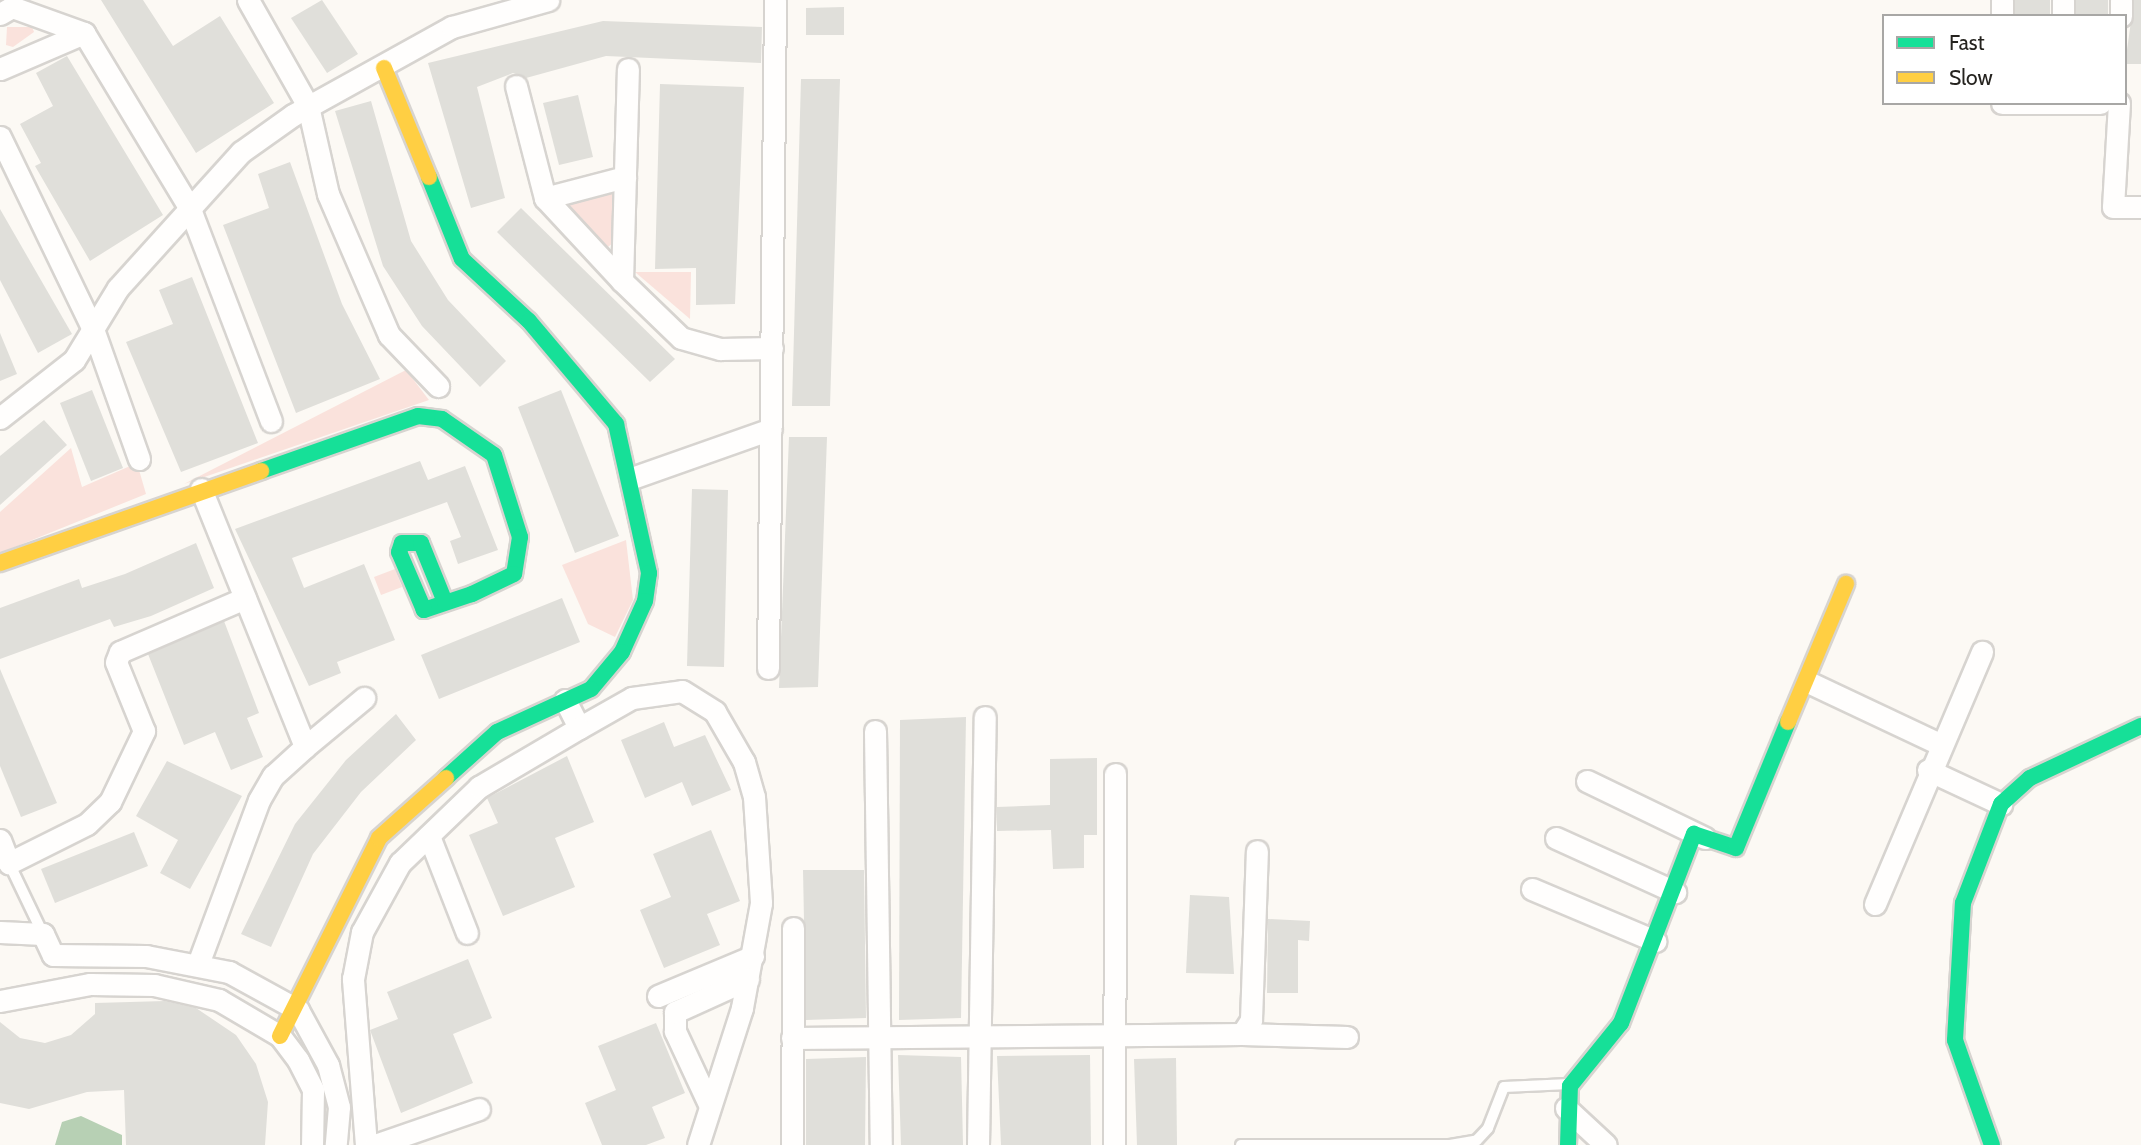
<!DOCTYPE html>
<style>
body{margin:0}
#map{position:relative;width:2141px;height:1145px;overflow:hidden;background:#fcf9f4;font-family:Cabin,sans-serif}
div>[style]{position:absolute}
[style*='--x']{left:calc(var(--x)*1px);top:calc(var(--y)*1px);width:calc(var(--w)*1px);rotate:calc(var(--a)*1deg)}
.green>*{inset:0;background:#fae2dc}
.water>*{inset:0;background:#b7d0b4}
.building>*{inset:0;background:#e0dfda}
.roads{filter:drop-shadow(2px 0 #d7d4d0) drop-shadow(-2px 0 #d7d4d0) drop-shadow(0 2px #d7d4d0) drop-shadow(0 -2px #d7d4d0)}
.lane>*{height:10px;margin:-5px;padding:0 5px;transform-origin:5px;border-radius:5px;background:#fffefd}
.street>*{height:21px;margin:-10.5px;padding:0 10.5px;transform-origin:10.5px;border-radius:10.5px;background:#fffefd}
.fast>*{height:16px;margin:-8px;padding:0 8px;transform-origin:8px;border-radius:8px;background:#16e098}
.slow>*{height:16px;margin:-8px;padding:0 8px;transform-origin:8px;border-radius:8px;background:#ffcf43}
span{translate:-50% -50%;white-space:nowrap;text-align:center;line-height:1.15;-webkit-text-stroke:6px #fff;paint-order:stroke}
.legend{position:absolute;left:1882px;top:14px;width:245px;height:91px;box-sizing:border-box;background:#fff;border:2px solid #a8a7a5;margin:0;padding:9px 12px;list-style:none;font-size:21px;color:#25231f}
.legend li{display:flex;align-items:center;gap:14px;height:35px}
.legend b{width:35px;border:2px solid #a8a7a5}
</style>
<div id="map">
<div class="green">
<i style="clip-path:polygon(7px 27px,32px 27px,34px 32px,13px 47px,6px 45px)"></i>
<i style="clip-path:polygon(616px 190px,614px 242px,608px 247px,561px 198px)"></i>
<i style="clip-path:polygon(635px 272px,691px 272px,690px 319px)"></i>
<i style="clip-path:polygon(406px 370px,429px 400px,184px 484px)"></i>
<i style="clip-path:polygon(71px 448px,82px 487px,137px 463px,146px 494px,0 553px,0 512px)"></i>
<i style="clip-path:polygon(626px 540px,633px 600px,615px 637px,588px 624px,562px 565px)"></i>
<i style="clip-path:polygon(395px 569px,402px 587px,381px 595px,374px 577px)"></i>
</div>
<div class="water">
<i style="clip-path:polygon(81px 1116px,122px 1135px,122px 1145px,55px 1145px,62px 1122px)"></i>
</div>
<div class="building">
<i style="clip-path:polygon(101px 0,143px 0,173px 46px,220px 16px,274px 103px,196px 153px)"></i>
<i style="clip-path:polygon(322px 0,358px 54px,327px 73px,291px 18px)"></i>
<i style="clip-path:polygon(2015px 0,2050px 0,2050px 16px,2015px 16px)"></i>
<i style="clip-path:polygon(2076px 0,2108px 0,2108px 16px,2076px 16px)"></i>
<i style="clip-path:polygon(2134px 0,2141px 0,2141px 64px,2125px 64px)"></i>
<i style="clip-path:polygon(844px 7px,844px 35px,806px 35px,806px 8px)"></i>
<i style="clip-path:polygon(603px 21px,762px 27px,761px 63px,606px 56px,526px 78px,513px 73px,477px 87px,505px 198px,471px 208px,428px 63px)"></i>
<i style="clip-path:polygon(67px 56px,163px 215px,90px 261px,35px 166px,41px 163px,20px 124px,53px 106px,36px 73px)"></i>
<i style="clip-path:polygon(801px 79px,840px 79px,830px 406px,792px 406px)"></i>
<i style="clip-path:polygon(660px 84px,744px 87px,735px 304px,696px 305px,696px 268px,655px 269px)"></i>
<i style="clip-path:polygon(578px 95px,593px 157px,559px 165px,543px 103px)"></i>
<i style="clip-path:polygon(371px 101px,411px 241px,448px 300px,506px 361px,480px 387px,422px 326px,383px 266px,335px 111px)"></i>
<i style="clip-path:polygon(290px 162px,342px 304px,380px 379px,296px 413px,223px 225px,269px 208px,258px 174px)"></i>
<i style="clip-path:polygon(521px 208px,675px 359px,650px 382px,497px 232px)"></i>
<i style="clip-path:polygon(0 209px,72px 334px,38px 353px,0 280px)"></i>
<i style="clip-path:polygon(192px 277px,258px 443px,181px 472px,126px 342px,173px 324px,159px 290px)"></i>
<i style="clip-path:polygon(0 333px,17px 374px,0 381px)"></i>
<i style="clip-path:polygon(92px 390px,123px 468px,91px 481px,60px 403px)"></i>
<i style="clip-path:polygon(561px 390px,619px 536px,575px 553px,518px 407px)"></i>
<i style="clip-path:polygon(44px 420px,67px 445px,0 505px,0 456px)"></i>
<i style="clip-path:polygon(789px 437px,827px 437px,818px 687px,779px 688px)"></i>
<i style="clip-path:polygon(420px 461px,428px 480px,465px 466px,498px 550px,458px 564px,450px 541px,461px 537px,447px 502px,292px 558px,304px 588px,364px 564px,395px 640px,337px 662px,341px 673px,309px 686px,235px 529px)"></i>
<i style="clip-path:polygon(692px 489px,728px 490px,724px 667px,687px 666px)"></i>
<i style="clip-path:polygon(196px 543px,214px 588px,151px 616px,114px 627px,110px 619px,0 659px,0 608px,79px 579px,82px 588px,125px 574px)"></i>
<i style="clip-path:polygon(562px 598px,580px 642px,439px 699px,421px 655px)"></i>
<i style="clip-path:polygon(224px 621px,259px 713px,247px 718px,263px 757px,231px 770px,215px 732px,184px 745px,148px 654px)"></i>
<i style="clip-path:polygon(0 669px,57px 803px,21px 817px,0 766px)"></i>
<i style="clip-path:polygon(396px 714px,416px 740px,361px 792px,313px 854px,271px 947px,241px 934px,295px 824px,346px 760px)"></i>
<i style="clip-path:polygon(966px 717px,961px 1018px,899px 1020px,900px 720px)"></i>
<i style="clip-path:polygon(664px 722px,674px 747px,705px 735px,731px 790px,692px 806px,682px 782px,645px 798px,621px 740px)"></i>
<i style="clip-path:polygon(567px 756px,594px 822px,555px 838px,575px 887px,503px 916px,469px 835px,498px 823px,487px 798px)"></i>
<i style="clip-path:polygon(1097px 758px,1097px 835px,1084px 835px,1084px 868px,1053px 869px,1051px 830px,997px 831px,997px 807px,1050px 805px,1050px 759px)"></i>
<i style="clip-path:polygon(167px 761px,242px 796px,190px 889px,160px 873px,178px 840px,136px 816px)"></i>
<i style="clip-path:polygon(711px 830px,740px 901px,707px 914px,720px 945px,664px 968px,640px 910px,671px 897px,653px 854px)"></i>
<i style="clip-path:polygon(134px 832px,148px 866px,55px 903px,41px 869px)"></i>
<i style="clip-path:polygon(803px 870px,864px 870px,866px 1018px,806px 1020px)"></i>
<i style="clip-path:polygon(1190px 895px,1229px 897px,1234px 974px,1186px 973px)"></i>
<i style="clip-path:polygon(1268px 919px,1310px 921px,1309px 941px,1298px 940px,1298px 993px,1267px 993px)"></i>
<i style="clip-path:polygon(468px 959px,492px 1018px,453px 1034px,473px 1083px,401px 1113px,370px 1030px,398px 1019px,387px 992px)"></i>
<i style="clip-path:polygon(165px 1001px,196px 1008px,236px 1035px,256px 1064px,268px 1102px,265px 1145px,126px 1145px,124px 1090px,87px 1092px,29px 1109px,0 1103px,0 1022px,20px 1038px,45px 1043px,71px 1035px,95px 1014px,95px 1003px)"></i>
<i style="clip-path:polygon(656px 1023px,685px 1093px,652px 1107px,665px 1138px,646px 1145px,602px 1145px,585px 1103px,616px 1090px,598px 1046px)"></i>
<i style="clip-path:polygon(898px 1055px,961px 1057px,963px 1145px,901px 1145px)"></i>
<i style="clip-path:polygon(1090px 1055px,1091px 1145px,1001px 1145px,997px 1056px)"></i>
<i style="clip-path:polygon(866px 1057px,865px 1145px,806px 1145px,806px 1059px)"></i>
<i style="clip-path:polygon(1176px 1058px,1177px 1145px,1137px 1145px,1134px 1059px)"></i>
</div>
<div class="roads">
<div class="lane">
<i style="--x:9;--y:863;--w:79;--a:64.4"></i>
<i style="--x:1241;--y:1145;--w:207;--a:0"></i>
<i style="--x:1450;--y:1145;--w:27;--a:-10"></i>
<i style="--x:1477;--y:1140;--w:16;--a:-47"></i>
<i style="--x:1488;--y:1128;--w:44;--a:-68.7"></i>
<i style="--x:1504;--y:1087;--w:65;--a:-2.6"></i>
</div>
<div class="street">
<i style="--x:248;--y:0;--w:122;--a:60.5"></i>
<i style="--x:308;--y:106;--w:90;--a:77.2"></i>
<i style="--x:328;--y:194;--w:154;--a:66.6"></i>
<i style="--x:389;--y:335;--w:71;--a:46.1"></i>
<i style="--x:0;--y:14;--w:14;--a:-30"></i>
<i style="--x:12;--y:7;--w:77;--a:19.9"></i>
<i style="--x:84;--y:33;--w:205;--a:58.9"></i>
<i style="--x:190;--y:209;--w:227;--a:69.1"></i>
<i style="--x:2002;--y:16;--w:16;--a:-90"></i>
<i style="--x:2063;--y:16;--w:16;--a:-90"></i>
<i style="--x:2121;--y:16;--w:16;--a:-90"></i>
<i style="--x:0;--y:69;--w:91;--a:-23.2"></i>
<i style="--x:516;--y:86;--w:116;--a:75.5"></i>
<i style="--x:545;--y:198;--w:113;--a:47.1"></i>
<i style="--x:622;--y:281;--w:82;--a:44"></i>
<i style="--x:681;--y:338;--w:41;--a:15.8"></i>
<i style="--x:720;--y:349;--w:52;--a:-1.1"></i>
<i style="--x:2002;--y:103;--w:98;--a:0"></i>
<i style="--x:2119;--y:103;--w:104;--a:93.3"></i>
<i style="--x:2113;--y:207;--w:28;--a:0"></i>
<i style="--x:0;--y:137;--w:213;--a:64.2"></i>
<i style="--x:93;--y:329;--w:138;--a:70.5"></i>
<i style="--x:545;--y:198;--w:83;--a:-14.7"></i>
<i style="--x:622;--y:281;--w:212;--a:-88.4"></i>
<i style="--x:0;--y:418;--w:94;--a:-38.1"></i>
<i style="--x:74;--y:360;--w:84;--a:-58.6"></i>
<i style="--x:118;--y:288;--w:183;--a:-47.9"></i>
<i style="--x:241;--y:152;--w:64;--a:-35.4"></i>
<i style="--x:293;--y:115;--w:182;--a:-29"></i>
<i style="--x:452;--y:27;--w:100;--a:-15.7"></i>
<i style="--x:632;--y:478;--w:147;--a:-19.4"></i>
<i style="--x:201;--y:489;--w:278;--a:68"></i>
<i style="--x:305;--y:747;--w:77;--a:-39.7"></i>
<i style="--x:768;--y:668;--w:668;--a:-89.4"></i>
<i style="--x:1808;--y:682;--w:146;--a:25.2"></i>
<i style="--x:565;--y:700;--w:31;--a:63"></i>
<i style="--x:579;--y:728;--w:61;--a:-29.5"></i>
<i style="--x:632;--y:698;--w:50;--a:-8"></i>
<i style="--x:682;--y:691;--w:39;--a:32"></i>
<i style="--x:715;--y:712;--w:58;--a:59.9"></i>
<i style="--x:744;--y:762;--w:36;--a:74"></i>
<i style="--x:754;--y:797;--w:106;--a:86.2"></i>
<i style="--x:761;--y:903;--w:107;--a:100.3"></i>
<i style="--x:742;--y:1008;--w:144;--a:107.8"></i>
<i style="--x:875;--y:731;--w:414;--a:89.2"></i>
<i style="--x:1928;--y:770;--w:81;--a:25"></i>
<i style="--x:1587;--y:781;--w:131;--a:25.8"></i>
<i style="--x:429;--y:836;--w:104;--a:68.6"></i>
<i style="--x:1556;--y:838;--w:131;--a:24.4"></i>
<i style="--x:0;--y:840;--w:25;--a:69"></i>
<i style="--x:9;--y:863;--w:87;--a:-26.6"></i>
<i style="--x:87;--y:824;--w:32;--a:-44"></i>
<i style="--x:110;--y:802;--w:79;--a:-64.4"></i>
<i style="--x:144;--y:731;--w:74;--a:-112.1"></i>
<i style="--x:116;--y:662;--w:11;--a:-68"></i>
<i style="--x:120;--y:652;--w:136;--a:-23.4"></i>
<i style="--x:1532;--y:889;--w:134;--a:22.9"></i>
<i style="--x:1875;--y:904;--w:274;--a:-67"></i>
<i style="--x:0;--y:932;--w:43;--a:2.7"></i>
<i style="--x:43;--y:934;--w:23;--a:65"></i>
<i style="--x:53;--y:955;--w:93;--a:0.6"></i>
<i style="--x:146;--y:956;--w:85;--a:10.9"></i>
<i style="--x:229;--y:972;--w:79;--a:28.8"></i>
<i style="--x:298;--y:1010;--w:63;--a:61.4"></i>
<i style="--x:328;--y:1065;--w:43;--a:75.3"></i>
<i style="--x:339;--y:1107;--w:38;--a:95"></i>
<i style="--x:198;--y:964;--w:175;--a:-69.6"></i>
<i style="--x:259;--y:800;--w:28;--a:-60"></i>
<i style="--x:273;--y:776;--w:43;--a:-42.2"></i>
<i style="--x:658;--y:996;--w:103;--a:-22.8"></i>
<i style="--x:0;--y:1001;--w:92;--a:-10.7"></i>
<i style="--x:90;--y:984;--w:64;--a:0.9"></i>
<i style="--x:154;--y:985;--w:67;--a:13"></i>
<i style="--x:219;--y:1000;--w:71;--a:30.5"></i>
<i style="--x:280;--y:1036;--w:30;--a:53"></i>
<i style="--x:298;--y:1060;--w:34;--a:63"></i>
<i style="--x:313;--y:1090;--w:55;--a:91"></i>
<i style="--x:1242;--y:1034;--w:105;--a:1.6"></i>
<i style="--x:792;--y:1038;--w:450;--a:-0.5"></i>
<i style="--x:1242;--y:1034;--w:17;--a:-57"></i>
<i style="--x:1251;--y:1020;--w:169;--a:-88"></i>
<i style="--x:709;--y:1104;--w:81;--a:-115"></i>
<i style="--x:675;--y:1031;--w:19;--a:-90"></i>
<i style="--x:675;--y:1012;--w:80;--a:-24.3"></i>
<i style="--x:1566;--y:1108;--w:54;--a:42.8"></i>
<i style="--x:366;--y:1145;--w:167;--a:-94.5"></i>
<i style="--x:353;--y:979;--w:48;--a:-79.2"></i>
<i style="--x:362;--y:932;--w:79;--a:-61.2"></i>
<i style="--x:400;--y:863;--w:110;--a:-43.9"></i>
<i style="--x:479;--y:787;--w:116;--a:-30.5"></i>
<i style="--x:375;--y:1145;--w:110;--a:-19.1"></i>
<i style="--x:792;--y:1145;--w:217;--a:-89.7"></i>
<i style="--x:978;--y:1145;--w:428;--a:-89.1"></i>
<i style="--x:1114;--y:1145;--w:371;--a:-89.8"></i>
</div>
<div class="fast">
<i style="--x:429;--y:177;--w:88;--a:68.1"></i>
<i style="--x:462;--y:259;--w:91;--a:42.8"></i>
<i style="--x:529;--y:321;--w:135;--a:49.8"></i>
<i style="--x:616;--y:424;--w:153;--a:77.5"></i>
<i style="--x:649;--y:573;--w:28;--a:98"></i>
<i style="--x:645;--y:601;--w:56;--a:114.3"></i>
<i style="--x:622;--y:652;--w:48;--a:130"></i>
<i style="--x:591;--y:689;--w:103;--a:155.4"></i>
<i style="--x:497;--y:732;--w:69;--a:138"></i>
<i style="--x:261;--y:471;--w:166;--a:-19.3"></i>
<i style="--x:418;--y:416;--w:24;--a:7"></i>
<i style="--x:442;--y:419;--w:63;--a:34.7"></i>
<i style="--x:494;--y:455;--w:86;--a:72.4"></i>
<i style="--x:520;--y:537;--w:37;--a:99"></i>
<i style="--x:514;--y:574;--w:47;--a:154.5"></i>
<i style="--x:472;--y:594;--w:51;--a:161.6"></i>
<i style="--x:424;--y:610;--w:63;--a:-113.3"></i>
<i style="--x:399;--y:552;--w:9;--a:-72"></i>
<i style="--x:402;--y:543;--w:19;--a:0"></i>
<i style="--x:421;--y:543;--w:64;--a:67.9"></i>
<i style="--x:1568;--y:1145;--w:59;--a:-88.1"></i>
<i style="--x:1570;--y:1086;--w:81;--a:-51"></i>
<i style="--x:1621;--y:1023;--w:203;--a:-68.9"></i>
<i style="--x:1694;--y:834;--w:44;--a:18.4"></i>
<i style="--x:1736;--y:848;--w:136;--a:-67.6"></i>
<i style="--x:1992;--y:1145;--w:111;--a:-109.4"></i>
<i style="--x:1955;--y:1040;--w:137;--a:-86.7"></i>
<i style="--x:1963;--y:903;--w:106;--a:-69"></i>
<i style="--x:2001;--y:804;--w:39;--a:-42"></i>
<i style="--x:2030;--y:778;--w:123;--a:-25.1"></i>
</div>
<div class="slow">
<i style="--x:384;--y:68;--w:118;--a:67.6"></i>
<i style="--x:0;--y:563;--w:277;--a:-19.4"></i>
<i style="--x:1788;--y:722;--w:150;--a:-67.2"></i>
<i style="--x:280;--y:1036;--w:221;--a:-63.4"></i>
<i style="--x:379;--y:838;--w:90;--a:-41.8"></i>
</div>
</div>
<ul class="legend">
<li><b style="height:9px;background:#16e098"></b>Fast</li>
<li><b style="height:9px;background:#ffcf43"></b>Slow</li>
</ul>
</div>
